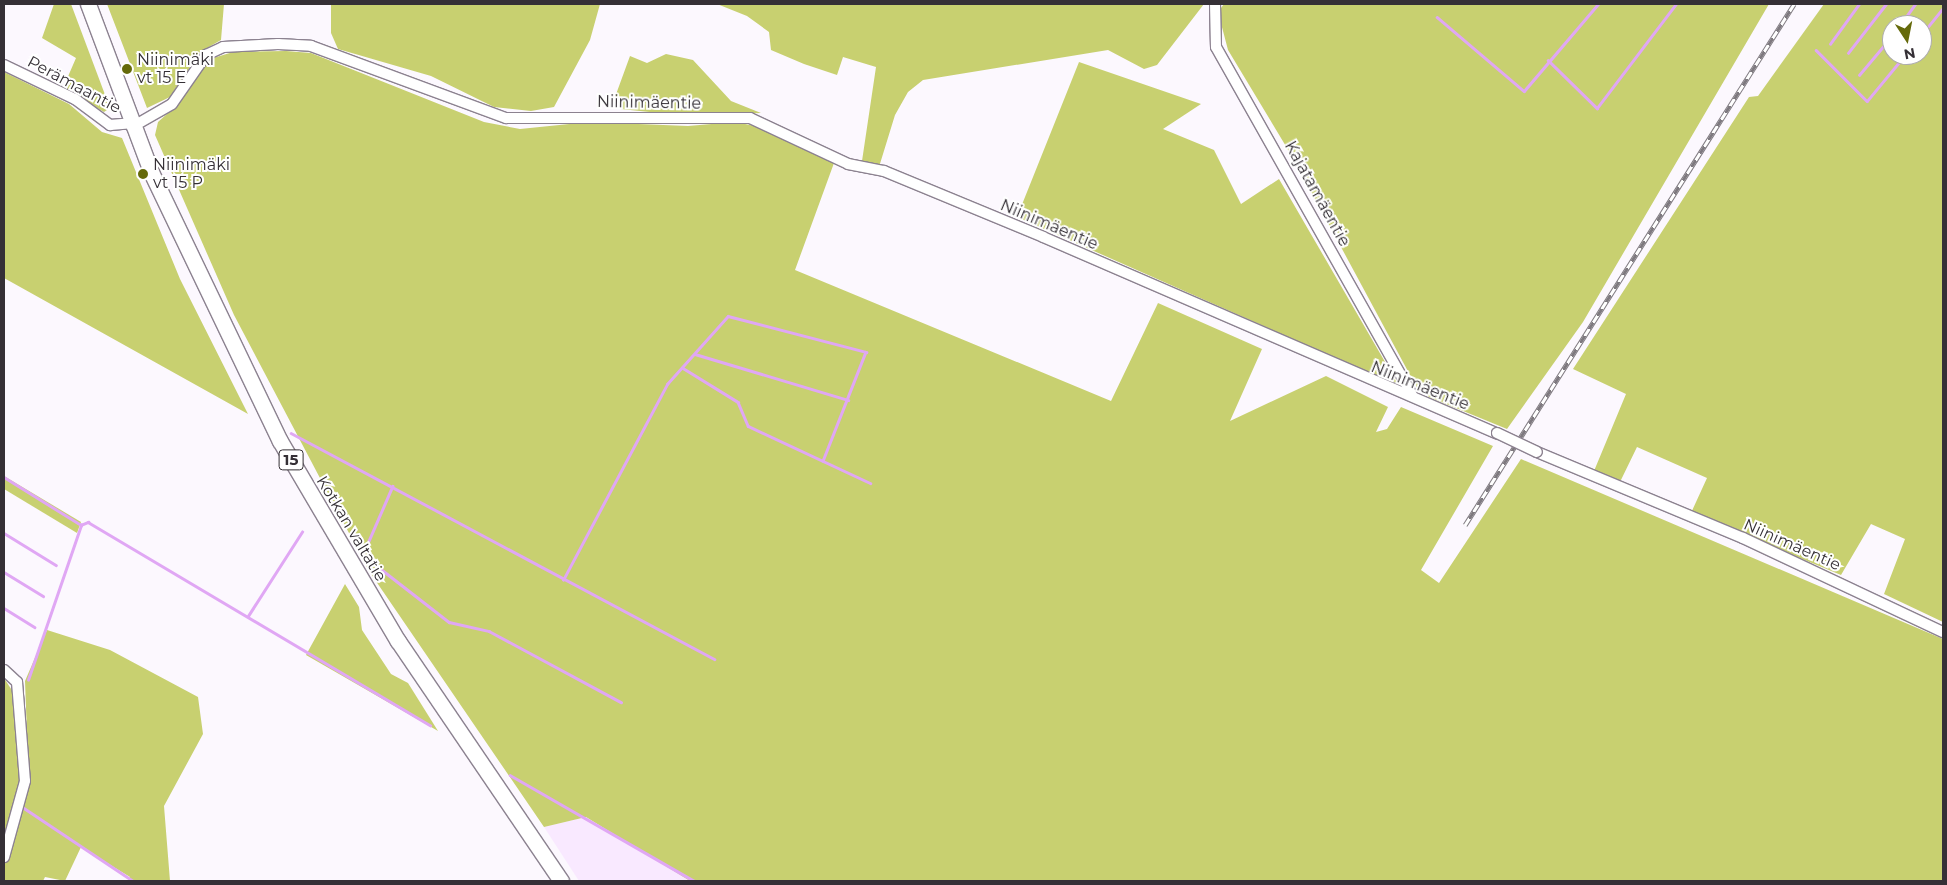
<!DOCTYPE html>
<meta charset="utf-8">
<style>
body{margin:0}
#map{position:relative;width:1947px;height:885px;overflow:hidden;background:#fcf8fe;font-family:Montserrat,sans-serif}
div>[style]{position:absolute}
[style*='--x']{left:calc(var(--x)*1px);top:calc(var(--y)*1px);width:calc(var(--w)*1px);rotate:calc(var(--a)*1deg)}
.built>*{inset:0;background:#f9e9ff}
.green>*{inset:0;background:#c8d070}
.stream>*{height:2.5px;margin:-1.25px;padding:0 1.25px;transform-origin:1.25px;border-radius:1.25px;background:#e0a7f4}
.roads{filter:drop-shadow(1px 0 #8c8290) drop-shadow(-1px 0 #8c8290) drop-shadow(0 1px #8c8290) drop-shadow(0 -1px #8c8290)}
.minor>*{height:10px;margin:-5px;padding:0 5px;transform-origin:5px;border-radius:5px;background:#fff}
.highway>*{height:15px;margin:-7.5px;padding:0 7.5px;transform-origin:7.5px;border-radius:7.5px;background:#fff}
.rail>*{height:4.5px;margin-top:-2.25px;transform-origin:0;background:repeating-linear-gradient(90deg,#fff 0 8px,#7e797f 0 16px);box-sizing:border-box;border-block:1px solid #7e797f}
.bridges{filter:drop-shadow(1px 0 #8c8290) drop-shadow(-1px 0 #8c8290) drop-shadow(0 1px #8c8290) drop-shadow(0 -1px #8c8290)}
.minor-bridge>*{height:10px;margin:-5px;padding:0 5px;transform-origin:5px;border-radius:5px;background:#fff}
.dots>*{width:14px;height:14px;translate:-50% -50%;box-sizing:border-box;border:2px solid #fff;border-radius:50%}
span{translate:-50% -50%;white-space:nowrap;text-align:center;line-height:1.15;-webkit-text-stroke:4px #fff;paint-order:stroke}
.shield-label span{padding:1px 4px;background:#fff;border:1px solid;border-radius:4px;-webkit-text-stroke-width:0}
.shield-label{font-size:15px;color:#353036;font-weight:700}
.poi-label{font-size:16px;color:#353036}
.left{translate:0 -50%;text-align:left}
.street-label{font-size:16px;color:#353036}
.frame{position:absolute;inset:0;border:5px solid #353036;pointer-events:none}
.north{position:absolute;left:1882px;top:15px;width:50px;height:50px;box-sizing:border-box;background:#fff;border:1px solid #aeacaf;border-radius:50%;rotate:169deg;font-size:14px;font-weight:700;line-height:20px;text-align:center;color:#353036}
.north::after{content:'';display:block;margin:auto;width:18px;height:22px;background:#656a0b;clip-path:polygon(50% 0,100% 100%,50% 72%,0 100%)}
</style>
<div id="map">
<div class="built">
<i style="clip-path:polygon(586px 817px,690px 881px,579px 881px,544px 827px)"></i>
</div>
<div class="green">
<i style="clip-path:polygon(54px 4px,71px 4px,110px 108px,104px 112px,63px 88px,76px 58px,42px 38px)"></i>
<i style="clip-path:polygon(107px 4px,224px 4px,221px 40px,200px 52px,170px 97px,147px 108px)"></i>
<i style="clip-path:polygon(331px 4px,600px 4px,590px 40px,554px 107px,531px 111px,494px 107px,431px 76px,338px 49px,331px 33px)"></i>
<i style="clip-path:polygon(717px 4px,1204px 4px,1157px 65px,1144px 69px,1108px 50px,923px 80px,908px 92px,895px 115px,879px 167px,862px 161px,876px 67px,843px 57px,837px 75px,804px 64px,771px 50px,769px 32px,747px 16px)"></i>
<i style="clip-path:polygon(1224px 4px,1769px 4px,1583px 322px,1507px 429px,1429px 397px,1417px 388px,1293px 158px,1228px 50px,1218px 12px)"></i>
<i style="clip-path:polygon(evenodd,1824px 4px,1943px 4px,1943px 622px,1884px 594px,1905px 539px,1871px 524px,1841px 575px,1691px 513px,1707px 478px,1637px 447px,1620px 482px,1594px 471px,1626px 394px,1573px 369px,1749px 97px,1758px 96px,1824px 4px,1892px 25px,1922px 25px,1922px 55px,1892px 55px,1892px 25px)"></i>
<i style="clip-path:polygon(286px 51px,311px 53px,484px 122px,520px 129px,589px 122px,688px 126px,735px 122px,765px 128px,834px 163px,795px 270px,1111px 401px,1158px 303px,1262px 349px,1230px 421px,1326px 376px,1388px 407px,1376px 432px,1387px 429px,1401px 407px,1493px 446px,1421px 570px,1439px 583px,1521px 459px,1943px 639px,1943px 881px,690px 881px,586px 817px,544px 827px,369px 571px,234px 315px,155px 135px,158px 122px,177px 105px,210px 59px,233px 52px)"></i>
<i style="clip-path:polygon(666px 54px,693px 60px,731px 101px,761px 113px,688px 116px,611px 108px,630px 56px,647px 63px)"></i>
<i style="clip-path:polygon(1079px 62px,1201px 104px,1163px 129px,1214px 150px,1241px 204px,1279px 179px,1399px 386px,1017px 217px)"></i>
<i style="clip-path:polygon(4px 72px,69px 104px,102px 132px,122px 138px,180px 279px,248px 414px,4px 278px)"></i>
<i style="clip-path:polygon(4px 476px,81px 522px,77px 533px,4px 489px)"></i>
<i style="clip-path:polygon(345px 584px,359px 607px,362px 630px,391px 674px,408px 683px,438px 731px,306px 655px)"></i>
<i style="clip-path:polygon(47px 630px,110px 650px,198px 697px,203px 734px,164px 806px,170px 881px,128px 881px,130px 877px,81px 847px,65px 881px,45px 877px,43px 881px,4px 881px,4px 867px,29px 787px,25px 681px)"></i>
<i style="clip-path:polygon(4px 678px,13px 692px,20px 786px,4px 839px)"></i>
</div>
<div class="stream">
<i style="--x:1437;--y:17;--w:114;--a:40.4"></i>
<i style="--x:1524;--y:91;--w:114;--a:-49.6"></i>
<i style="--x:1900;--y:25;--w:26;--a:-54"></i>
<i style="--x:1922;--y:34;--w:33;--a:-51"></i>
<i style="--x:1830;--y:44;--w:49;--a:-54.1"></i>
<i style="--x:1816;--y:50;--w:72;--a:45"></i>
<i style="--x:1867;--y:101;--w:60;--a:-50.4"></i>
<i style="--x:1848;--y:53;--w:62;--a:-52.2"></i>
<i style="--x:1548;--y:60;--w:69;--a:44.4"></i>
<i style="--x:1597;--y:108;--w:131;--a:-52.8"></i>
<i style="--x:1859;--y:75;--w:51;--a:-49.8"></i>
<i style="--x:695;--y:354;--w:160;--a:16.7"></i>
<i style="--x:683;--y:368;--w:65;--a:31.7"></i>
<i style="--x:738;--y:402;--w:26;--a:67"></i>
<i style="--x:748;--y:426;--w:135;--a:25"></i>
<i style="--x:291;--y:433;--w:480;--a:28.1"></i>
<i style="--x:4;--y:477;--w:91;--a:31.9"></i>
<i style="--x:393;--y:486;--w:75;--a:113.5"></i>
<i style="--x:363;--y:555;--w:109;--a:37.9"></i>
<i style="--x:449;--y:622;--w:41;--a:12.7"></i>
<i style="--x:489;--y:631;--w:150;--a:28.3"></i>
<i style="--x:4;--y:533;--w:61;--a:31.6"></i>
<i style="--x:4;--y:572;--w:46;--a:31.6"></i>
<i style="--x:563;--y:580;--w:222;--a:-62"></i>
<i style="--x:667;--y:384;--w:91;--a:-48.1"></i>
<i style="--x:728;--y:316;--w:143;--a:14.6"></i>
<i style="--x:866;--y:352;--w:117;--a:111.5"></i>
<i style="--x:4;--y:608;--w:36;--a:32"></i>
<i style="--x:248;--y:616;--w:100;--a:-57.3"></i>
<i style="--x:28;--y:680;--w:164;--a:-71.1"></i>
<i style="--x:81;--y:525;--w:8;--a:-23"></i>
<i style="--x:88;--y:522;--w:398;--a:30.7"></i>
<i style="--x:510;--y:775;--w:212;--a:29.9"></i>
<i style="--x:24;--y:808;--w:131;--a:33.8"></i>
</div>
<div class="roads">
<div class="minor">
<i style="--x:1215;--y:4;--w:43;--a:88.7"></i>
<i style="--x:1216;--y:47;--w:399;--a:60.6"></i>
<i style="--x:4;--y:65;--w:79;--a:25.6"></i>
<i style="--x:75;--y:99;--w:44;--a:36.6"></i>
<i style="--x:110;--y:125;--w:21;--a:-5"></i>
<i style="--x:132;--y:127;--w:46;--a:-29.9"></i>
<i style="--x:172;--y:104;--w:60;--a:-55.2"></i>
<i style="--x:206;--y:55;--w:19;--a:-25"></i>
<i style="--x:223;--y:47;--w:55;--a:-3.1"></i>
<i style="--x:278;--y:44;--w:33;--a:3"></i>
<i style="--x:311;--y:46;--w:208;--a:20.3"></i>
<i style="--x:506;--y:118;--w:244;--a:0"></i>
<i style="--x:750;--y:118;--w:108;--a:25.1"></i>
<i style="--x:848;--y:164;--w:37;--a:11"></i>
<i style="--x:884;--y:171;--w:172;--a:22.5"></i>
<i style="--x:1043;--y:237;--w:495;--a:23.4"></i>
<i style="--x:1537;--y:452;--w:223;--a:22.7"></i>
<i style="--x:1743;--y:538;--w:221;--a:25.2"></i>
<i style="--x:4;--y:670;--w:18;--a:43"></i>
<i style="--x:17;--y:682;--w:99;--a:85.4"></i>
<i style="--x:25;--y:781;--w:79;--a:105.4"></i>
</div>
<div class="highway">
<i style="--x:88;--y:4;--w:179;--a:69.4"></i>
<i style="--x:151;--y:172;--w:298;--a:64.4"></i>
<i style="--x:280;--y:441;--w:232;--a:59.5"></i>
<i style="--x:398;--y:641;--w:290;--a:55.8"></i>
</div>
</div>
<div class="rail">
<i style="--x:1465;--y:525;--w:616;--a:-57.73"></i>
</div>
<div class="bridges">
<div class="minor-bridge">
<i style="--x:1497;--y:433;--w:44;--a:25.4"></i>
</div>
</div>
<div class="dots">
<i style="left:127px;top:69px;background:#656a0b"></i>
<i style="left:143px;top:174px;background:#656a0b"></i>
</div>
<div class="shield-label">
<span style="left:291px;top:460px">15</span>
</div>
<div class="poi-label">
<span class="left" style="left:137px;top:69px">Niinimäki<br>vt 15 E</span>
<span class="left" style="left:153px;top:174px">Niinimäki<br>vt 15 P</span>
</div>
<div class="street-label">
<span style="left:74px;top:85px;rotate:28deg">Perämaantie</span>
<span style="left:649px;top:103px;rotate:1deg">Niinimäentie</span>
<span style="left:1317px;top:194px;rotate:61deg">Kajatamäentie</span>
<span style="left:1049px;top:225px;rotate:23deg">Niinimäentie</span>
<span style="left:1420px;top:386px;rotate:22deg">Niinimäentie</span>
<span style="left:351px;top:529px;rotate:59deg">Kotkan valtatie</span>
<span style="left:1792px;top:545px;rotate:24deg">Niinimäentie</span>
</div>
<div class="frame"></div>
<div class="north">N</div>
</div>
